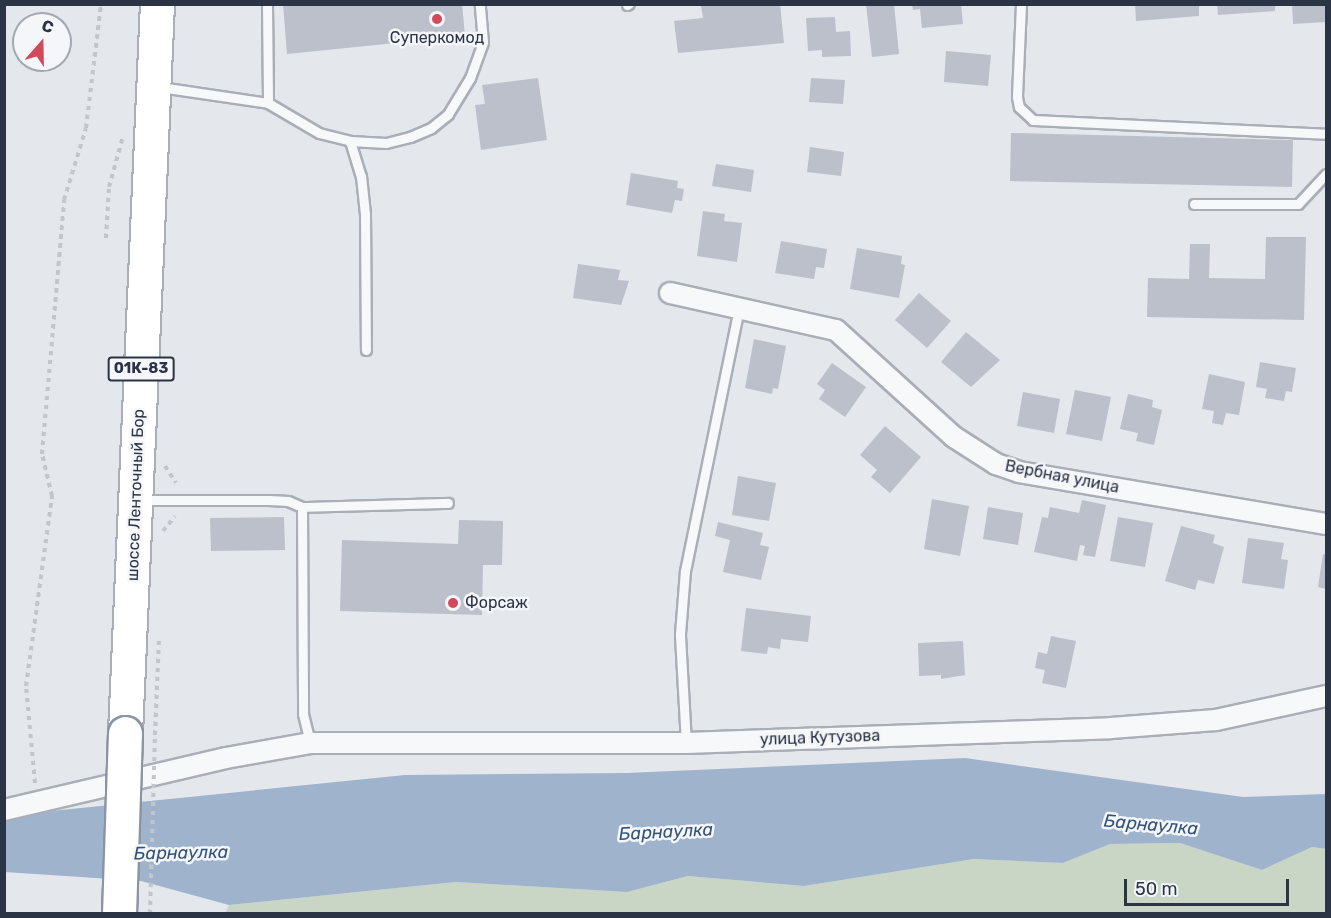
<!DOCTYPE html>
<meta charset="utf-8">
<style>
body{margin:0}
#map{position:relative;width:1331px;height:918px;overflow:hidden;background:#e4e7ec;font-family:Rubik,sans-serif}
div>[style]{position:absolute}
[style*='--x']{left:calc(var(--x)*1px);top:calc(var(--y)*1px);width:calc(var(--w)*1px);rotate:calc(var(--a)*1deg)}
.green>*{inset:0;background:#c9d6c5}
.water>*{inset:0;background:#9fb4cc}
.building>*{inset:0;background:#bbc0ca}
.path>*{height:4px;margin-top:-2px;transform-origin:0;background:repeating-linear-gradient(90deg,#c2c5cb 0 4.5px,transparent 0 9px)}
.roads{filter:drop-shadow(2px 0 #a9aeb7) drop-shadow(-2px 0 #a9aeb7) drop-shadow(0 2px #a9aeb7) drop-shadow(0 -2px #a9aeb7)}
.lane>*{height:9px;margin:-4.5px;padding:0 4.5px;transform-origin:4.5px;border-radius:4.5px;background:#f7f8fa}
.street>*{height:20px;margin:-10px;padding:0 10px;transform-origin:10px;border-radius:10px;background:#f7f8fa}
.highway>*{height:33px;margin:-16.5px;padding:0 16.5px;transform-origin:16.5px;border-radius:16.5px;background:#fff}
.path-bridge>*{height:4px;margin-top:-2px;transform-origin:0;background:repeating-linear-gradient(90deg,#c2c5cb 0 4.5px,transparent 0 9px)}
.bridges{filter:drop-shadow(2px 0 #8b94a3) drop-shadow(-2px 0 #8b94a3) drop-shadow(0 2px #8b94a3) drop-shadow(0 -2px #8b94a3)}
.highway-bridge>*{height:33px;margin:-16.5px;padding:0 16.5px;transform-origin:16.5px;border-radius:16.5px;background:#fff}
.dots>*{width:16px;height:16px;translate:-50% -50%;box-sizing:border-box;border:3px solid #f4f6f9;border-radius:50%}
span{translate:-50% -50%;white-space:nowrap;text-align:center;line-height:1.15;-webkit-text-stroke:5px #f4f6f9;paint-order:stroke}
.shield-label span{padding:2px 4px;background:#f4f6f9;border:2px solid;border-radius:4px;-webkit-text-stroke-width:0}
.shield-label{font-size:15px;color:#2b3445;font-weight:700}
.poi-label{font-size:16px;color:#2b3445}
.left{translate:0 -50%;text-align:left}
.street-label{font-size:16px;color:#2b3445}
.water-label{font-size:18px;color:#34527a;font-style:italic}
.frame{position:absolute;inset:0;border:6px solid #2b3445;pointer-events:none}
.north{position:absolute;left:12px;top:12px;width:60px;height:60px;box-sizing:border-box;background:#f4f6f9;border:2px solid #a4a8b1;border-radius:50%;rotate:20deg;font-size:16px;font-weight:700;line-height:24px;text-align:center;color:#2b3445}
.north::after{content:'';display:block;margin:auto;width:21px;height:27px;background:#d1495b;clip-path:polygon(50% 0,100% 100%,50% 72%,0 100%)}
.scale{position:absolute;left:1124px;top:879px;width:165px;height:27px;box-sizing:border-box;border:3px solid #2b3445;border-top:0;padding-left:8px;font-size:18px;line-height:21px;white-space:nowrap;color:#2b3445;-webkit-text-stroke:4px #f4f6f9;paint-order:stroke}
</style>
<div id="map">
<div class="green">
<i style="clip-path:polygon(1180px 843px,1262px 870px,1312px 847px,1326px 849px,1326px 913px,225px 914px,229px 905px,456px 882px,627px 892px,688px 876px,804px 886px,974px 859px,1063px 863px,1110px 844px)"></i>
</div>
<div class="water">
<i style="clip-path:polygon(965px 758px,1243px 797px,1326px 794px,1326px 849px,1312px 847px,1262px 870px,1180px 843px,1110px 844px,1063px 863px,974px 859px,804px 886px,688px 876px,627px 892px,456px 882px,229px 905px,141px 881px,5px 872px,4px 818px,61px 810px,405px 775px,627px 773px)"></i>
</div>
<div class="building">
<i style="clip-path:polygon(283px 4px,462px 4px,465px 36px,287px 54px)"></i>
<i style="clip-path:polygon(780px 4px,784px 43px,678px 53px,674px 21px,703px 18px,701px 6px)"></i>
<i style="clip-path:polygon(866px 4px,894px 4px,899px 54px,872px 57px)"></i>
<i style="clip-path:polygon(912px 4px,961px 4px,963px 24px,922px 28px,920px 9px,913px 10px)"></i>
<i style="clip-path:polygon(1135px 4px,1199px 4px,1199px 16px,1136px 21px)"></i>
<i style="clip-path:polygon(1217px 4px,1275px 4px,1275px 11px,1218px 15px)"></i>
<i style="clip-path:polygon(1292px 4px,1326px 4px,1326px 22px,1293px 24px)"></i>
<i style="clip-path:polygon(835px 17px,836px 32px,850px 31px,851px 56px,822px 57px,822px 50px,808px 51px,806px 18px)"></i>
<i style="clip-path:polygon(946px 51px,991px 55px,988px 86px,944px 82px)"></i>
<i style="clip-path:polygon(538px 78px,547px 140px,481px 150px,475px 105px,485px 104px,482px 85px)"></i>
<i style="clip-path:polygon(811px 78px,845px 80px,843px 104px,809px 102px)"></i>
<i style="clip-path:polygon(1011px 133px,1293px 140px,1292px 187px,1010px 181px)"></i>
<i style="clip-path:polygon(810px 147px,844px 152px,841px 176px,807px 172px)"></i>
<i style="clip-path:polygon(716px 164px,754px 170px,751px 192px,712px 186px)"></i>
<i style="clip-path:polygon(631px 173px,678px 181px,677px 188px,684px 189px,682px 201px,675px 200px,672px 213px,626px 205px)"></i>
<i style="clip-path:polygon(703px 211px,725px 214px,724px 221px,742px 223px,737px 262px,697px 256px)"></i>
<i style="clip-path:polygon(1266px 237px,1306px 237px,1304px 320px,1147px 317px,1148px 278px,1189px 279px,1190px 244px,1210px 244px,1209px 278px,1265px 279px)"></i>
<i style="clip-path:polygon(781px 241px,827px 249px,824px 268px,816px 267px,814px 279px,775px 273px)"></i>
<i style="clip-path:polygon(857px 248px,902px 256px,901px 264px,905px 265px,899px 298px,850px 289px)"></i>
<i style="clip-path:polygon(578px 264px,620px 270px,618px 280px,629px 281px,621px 305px,573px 298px)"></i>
<i style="clip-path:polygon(919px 293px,951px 321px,927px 348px,895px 320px)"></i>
<i style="clip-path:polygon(966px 332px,1000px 360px,971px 387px,941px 362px)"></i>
<i style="clip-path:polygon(754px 339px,786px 346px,778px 389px,773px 388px,772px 394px,745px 388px)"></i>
<i style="clip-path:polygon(1260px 362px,1296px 368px,1292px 392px,1286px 391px,1284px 401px,1265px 398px,1267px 389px,1256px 387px)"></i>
<i style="clip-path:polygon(832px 363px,866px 387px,845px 417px,819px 399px,825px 390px,817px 384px)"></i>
<i style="clip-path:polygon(1209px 374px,1245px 382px,1239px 415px,1226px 413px,1223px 425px,1212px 423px,1214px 411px,1202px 409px)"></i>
<i style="clip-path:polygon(1075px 390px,1111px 397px,1102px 441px,1066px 434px)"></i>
<i style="clip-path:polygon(1023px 392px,1060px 399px,1054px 433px,1017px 426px)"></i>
<i style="clip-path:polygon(1128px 394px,1153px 400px,1152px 407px,1162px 410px,1154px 445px,1136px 441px,1138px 433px,1120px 429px)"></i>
<i style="clip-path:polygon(885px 426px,921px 457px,890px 493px,871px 477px,877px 470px,860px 455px)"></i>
<i style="clip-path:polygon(738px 476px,776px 483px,769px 521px,732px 515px)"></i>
<i style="clip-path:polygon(932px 499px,969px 506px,960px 556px,924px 549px)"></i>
<i style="clip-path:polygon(1082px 500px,1106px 505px,1095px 557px,1083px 555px,1085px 546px,1080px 545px,1077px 561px,1034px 552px,1042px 517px,1048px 518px,1050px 507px,1079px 513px)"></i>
<i style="clip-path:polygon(988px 507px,1023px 513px,1018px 545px,983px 539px)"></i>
<i style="clip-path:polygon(284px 517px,285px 550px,211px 551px,210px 518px)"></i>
<i style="clip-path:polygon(1118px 517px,1153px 523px,1145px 567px,1110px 561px)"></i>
<i style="clip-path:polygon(459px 520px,503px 521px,502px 565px,483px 565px,482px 615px,340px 611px,342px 540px,458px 544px)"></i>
<i style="clip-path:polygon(718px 522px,763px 533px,760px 545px,769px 547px,761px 580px,723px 572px,730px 540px,715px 536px)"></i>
<i style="clip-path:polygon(1181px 526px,1215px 535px,1213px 543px,1224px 547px,1214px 584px,1198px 580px,1195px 590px,1165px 581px)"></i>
<i style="clip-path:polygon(1248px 538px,1284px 543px,1281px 559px,1288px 560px,1284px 589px,1242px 583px)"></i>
<i style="clip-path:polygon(1323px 554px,1326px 555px,1326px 589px,1318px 587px)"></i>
<i style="clip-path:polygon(746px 608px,811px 616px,808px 642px,781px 639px,780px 649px,768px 647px,767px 654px,741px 651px)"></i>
<i style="clip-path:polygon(1051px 636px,1076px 641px,1066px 688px,1042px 683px,1045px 670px,1035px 668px,1038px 652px,1047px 654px)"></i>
<i style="clip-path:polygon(963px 641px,965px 675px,941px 679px,941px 675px,919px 676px,918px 643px)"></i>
</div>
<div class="path">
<i style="--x:106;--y:238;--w:51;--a:-86.6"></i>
<i style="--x:109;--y:187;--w:53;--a:-74.6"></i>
<i style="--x:165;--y:466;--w:20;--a:57"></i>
<i style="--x:163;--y:531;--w:19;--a:-51"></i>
<i style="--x:155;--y:735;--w:95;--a:-87.6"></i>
<i style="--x:35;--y:783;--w:97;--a:-95.3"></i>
<i style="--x:26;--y:686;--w:192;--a:-82.2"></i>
<i style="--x:52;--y:496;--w:43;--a:-103.4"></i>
<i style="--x:42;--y:454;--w:255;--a:-85"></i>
<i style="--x:64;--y:200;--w:75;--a:-73"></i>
<i style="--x:86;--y:128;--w:125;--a:-83.1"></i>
</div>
<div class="roads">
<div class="lane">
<i style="--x:267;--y:4;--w:99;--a:89.4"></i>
<i style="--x:1021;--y:4;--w:93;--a:92.5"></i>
<i style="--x:1017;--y:97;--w:10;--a:79"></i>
<i style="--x:1019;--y:107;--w:19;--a:43"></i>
<i style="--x:1033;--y:120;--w:293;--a:2.7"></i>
<i style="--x:627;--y:5;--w:2;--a:-27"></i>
<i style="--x:160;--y:87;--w:109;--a:8.4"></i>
<i style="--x:268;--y:103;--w:59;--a:30.5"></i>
<i style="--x:319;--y:133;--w:32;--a:14"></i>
<i style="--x:350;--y:141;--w:36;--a:3"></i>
<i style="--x:386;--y:143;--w:25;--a:-14"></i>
<i style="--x:410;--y:137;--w:23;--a:-23"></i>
<i style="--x:431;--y:128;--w:22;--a:-39"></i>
<i style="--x:448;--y:114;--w:42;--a:-58.6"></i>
<i style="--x:470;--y:78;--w:38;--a:-70"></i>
<i style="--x:483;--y:42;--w:38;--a:-95"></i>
<i style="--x:350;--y:141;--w:37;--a:73"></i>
<i style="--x:361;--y:176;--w:38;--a:84"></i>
<i style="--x:365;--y:214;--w:136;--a:89.6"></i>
<i style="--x:1194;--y:204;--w:104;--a:0"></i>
<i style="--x:1298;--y:204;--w:41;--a:-47"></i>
<i style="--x:140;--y:500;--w:129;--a:0"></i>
<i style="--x:269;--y:500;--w:19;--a:3"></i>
<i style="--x:288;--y:501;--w:15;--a:23"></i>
<i style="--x:302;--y:507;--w:207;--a:89.7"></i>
<i style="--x:303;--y:714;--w:30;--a:76"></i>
<i style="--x:302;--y:507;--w:146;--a:-1.6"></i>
<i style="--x:686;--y:743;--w:109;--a:-93.2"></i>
<i style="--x:680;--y:634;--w:63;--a:-85.5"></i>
<i style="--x:685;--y:571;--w:268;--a:-78.4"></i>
</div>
<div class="street">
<i style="--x:670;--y:293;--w:170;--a:12.6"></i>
<i style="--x:836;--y:330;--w:159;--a:42.2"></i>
<i style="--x:954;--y:437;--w:50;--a:32.7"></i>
<i style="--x:996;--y:464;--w:24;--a:19"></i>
<i style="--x:1019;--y:472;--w:311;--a:9.6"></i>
<i style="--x:4;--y:810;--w:228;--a:-13.2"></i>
<i style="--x:226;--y:758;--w:85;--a:-10.1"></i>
<i style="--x:310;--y:743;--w:376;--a:0"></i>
<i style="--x:686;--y:743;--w:425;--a:-2"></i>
<i style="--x:1111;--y:728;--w:105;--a:-4.4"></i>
<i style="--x:1216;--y:720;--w:113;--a:-12.3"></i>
</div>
<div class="highway">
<i style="--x:125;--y:733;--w:730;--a:-87.49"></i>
</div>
</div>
<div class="path-bridge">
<i style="--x:150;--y:914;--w:179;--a:-88.4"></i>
</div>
<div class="bridges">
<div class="highway-bridge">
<i style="--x:119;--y:914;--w:181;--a:-88.1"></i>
</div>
</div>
<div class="dots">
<i style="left:437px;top:19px;background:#d1495b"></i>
<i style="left:453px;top:603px;background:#d1495b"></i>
</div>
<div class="shield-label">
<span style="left:141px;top:369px">01К-83</span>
</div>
<div class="poi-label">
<span style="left:437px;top:38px">Суперкомод</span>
<span class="left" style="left:465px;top:603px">Форсаж</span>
</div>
<div class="street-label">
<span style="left:1062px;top:477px;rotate:11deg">Вербная улица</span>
<span style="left:136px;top:495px;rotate:-88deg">шоссе Ленточный Бор</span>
<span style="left:820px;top:738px;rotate:-2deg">улица Кутузова</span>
</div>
<div class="water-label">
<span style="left:1151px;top:825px;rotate:5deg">Барнаулка</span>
<span style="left:666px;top:832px;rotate:-3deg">Барнаулка</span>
<span style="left:181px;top:853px;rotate:-1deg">Барнаулка</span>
</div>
<div class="frame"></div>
<div class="north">С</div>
<div class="scale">50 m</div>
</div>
